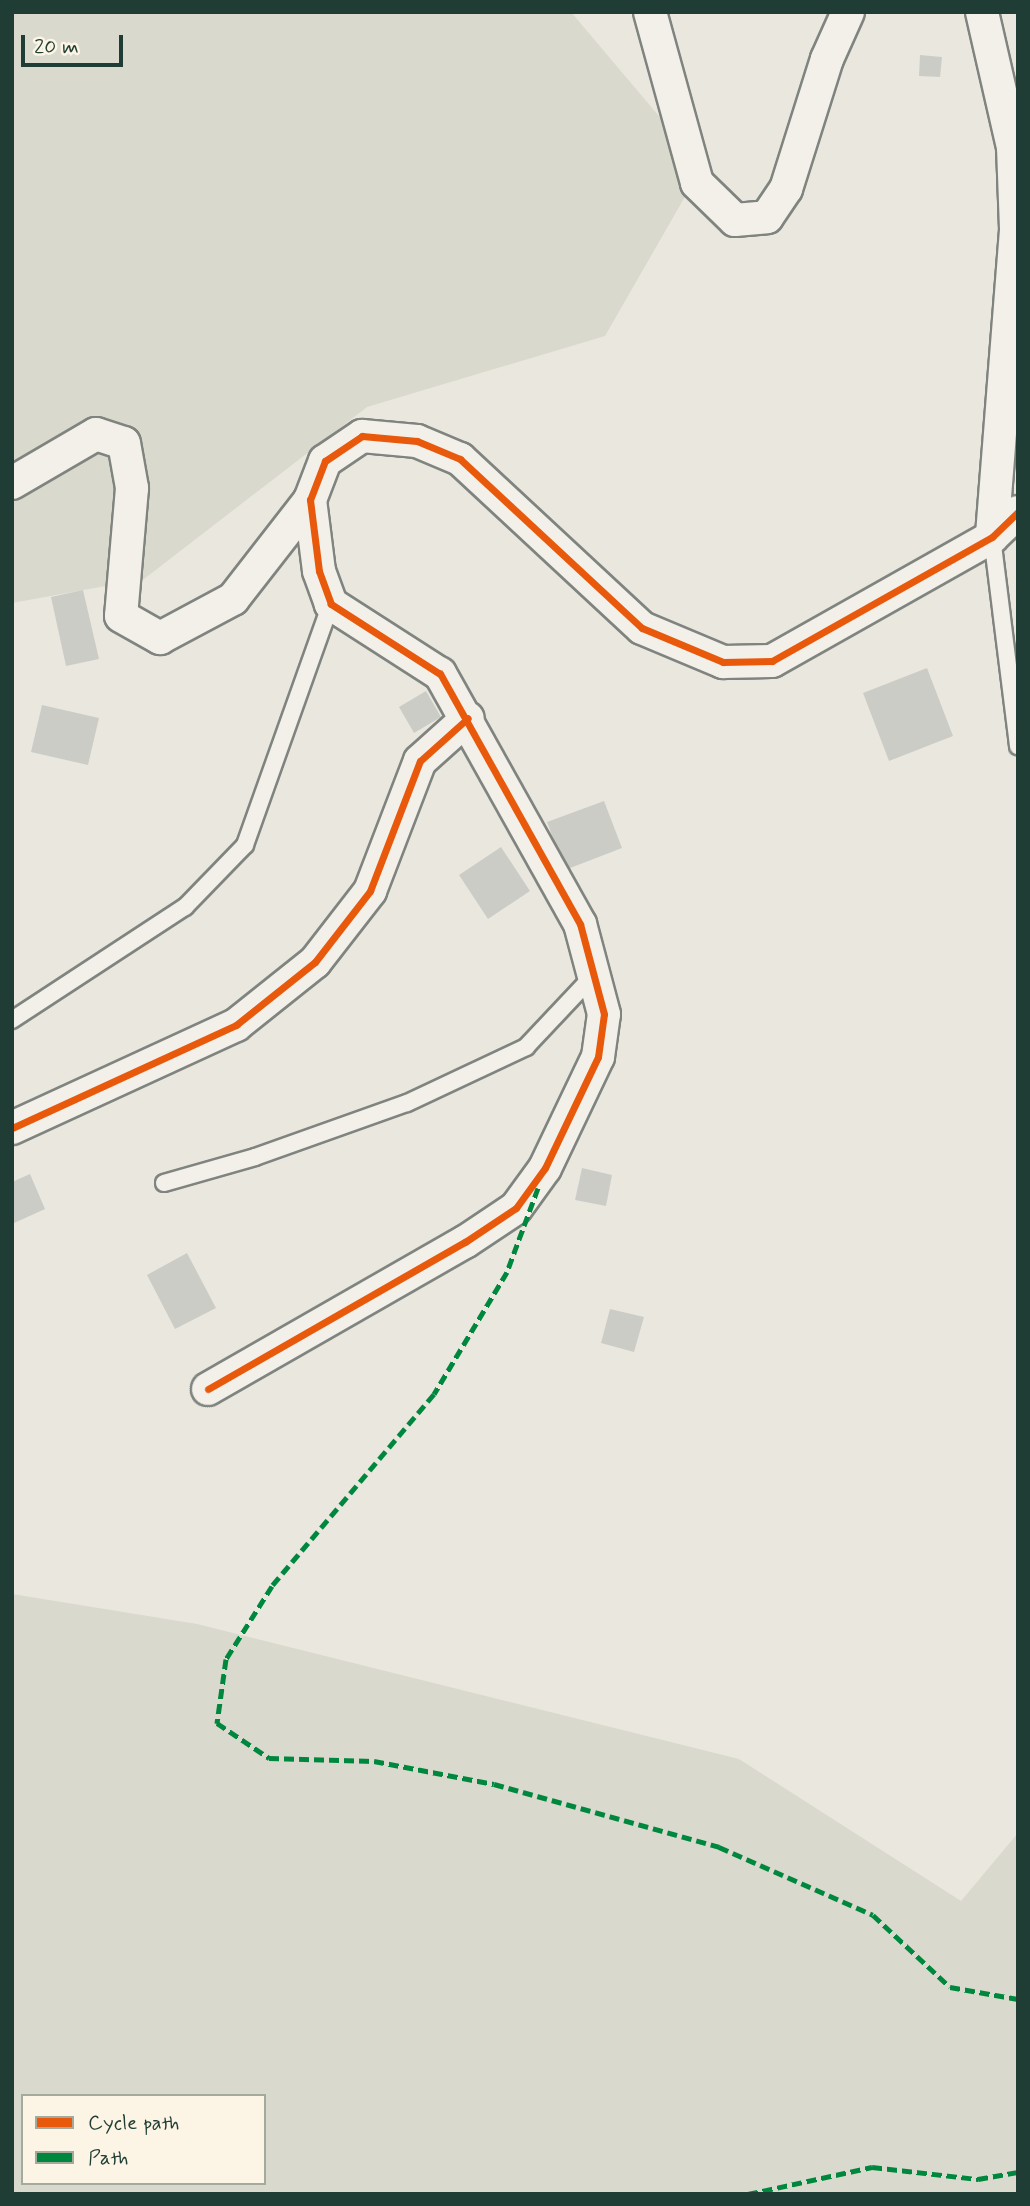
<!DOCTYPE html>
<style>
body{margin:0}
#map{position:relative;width:1030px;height:2206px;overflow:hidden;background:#eae7df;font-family:Mynerve,sans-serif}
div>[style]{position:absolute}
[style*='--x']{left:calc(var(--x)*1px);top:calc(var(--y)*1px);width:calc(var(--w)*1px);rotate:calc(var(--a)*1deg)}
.green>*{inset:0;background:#dad9cd}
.building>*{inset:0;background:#ccccc6}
.roads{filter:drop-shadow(2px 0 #80847f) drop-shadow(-2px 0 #80847f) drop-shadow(0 2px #80847f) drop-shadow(0 -2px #80847f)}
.lane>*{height:16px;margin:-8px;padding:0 8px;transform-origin:8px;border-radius:8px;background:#f3f0ea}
.street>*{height:32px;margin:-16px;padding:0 16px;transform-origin:16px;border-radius:16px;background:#f3f0ea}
.quiet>*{height:5px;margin-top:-2.5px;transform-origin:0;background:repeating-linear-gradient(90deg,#00873e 0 10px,transparent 0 15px)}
.cycleway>*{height:7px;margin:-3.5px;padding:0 3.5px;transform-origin:3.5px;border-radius:3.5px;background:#e8590c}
span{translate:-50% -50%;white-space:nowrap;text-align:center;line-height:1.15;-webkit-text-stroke:5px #fcf5e5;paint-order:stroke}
.frame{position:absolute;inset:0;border:14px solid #1f3d34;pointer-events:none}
.legend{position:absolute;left:21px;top:2094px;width:245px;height:91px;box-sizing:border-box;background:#fcf5e5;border:2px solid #a4ab9e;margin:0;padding:9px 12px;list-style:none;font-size:21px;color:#1f3d34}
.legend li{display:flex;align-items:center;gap:14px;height:35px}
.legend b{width:35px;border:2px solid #a4ab9e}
.scale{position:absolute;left:21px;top:35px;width:102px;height:32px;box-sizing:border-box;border:4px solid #1f3d34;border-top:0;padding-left:9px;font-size:21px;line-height:24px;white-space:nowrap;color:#1f3d34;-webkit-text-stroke:5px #fcf5e5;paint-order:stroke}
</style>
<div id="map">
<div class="green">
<i style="clip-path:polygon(12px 12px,571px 12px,702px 167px,605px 336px,367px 407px,144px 579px,12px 603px)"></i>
<i style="clip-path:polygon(evenodd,12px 1594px,197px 1624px,739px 1759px,961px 1901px,1018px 1833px,1018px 2194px,12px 2194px,12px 1594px,23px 2096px,264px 2096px,264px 2183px,23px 2183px,23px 2096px)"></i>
</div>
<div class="building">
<i style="clip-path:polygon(920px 55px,942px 57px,940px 77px,919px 76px)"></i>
<i style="clip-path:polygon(83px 590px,99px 659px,66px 666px,51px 597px)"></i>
<i style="clip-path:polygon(927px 668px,953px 736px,889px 761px,863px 693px)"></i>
<i style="clip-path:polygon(426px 691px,441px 717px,414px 733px,399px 707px)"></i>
<i style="clip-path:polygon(42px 705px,99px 718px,88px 765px,31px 752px)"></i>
<i style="clip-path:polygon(604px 801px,622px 848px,565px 870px,547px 822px)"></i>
<i style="clip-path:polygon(501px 847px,530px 891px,488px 919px,459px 875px)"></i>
<i style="clip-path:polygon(582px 1168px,612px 1175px,606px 1206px,575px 1200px)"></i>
<i style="clip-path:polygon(30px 1174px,45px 1209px,12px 1224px,12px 1182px)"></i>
<i style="clip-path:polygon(187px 1253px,216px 1308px,175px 1329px,147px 1275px)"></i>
<i style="clip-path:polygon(610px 1309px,644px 1317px,634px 1352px,601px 1343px)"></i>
</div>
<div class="roads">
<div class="lane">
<i style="--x:992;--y:537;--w:211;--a:82.9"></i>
<i style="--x:12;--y:1020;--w:207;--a:-33.2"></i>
<i style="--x:185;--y:907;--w:86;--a:-45.9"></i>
<i style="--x:245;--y:845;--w:256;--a:-70.4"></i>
<i style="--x:164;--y:1183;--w:95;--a:-15.9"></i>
<i style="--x:255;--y:1157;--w:161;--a:-19.6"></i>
<i style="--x:407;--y:1103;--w:132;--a:-25.2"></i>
<i style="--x:526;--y:1047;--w:98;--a:-46.7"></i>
</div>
<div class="street">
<i style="--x:650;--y:12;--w:177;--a:74.6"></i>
<i style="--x:697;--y:183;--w:53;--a:44.2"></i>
<i style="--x:735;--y:220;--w:32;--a:-5"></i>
<i style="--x:767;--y:217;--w:34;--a:-56"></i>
<i style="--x:786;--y:189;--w:136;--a:-72.5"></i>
<i style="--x:827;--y:59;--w:51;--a:-65.9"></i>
<i style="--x:982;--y:12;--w:139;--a:77.1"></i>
<i style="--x:1013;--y:147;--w:83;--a:87.9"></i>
<i style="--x:1016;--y:230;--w:308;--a:94.5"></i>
<i style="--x:12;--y:483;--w:97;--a:-30.3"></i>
<i style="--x:96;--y:434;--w:29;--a:18"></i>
<i style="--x:124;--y:443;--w:46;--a:79.9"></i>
<i style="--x:132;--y:488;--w:128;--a:94.9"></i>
<i style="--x:121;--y:616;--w:45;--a:29.4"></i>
<i style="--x:160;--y:638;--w:83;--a:-28.1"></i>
<i style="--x:233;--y:599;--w:125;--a:-52.1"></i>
<i style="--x:12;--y:1128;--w:247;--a:-24.7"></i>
<i style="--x:236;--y:1025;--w:101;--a:-38.6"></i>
<i style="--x:315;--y:962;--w:90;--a:-52.2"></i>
<i style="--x:370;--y:891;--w:139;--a:-69"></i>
<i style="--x:420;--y:761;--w:64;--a:-41.9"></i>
<i style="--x:208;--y:1389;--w:296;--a:-29.8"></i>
<i style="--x:465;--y:1242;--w:61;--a:-33.7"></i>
<i style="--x:516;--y:1208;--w:49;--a:-54.1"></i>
<i style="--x:545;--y:1168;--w:123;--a:-64.5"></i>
<i style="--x:598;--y:1057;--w:43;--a:-82.1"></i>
<i style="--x:604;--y:1014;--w:93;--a:-104.9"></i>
<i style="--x:580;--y:924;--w:287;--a:-119.2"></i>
<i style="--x:440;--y:674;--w:130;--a:-147.3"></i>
<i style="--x:331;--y:604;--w:35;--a:-110"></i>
<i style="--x:319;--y:571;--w:72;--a:-97.2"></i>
<i style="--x:310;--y:500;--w:42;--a:-69"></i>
<i style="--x:325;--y:461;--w:45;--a:-34"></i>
<i style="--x:362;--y:436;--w:55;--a:5.2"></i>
<i style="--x:417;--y:441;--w:47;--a:22.7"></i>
<i style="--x:460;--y:459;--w:248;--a:42.9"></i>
<i style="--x:642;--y:628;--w:88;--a:22.8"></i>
<i style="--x:723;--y:662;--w:49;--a:-1.2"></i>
<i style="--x:772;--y:661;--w:253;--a:-29.4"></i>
<i style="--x:992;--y:537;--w:36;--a:-44"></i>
</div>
</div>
<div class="quiet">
<i style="--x:538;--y:1188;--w:90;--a:110.3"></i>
<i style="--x:507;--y:1272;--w:142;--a:120.9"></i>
<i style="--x:434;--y:1394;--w:251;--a:130.2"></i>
<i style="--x:272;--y:1586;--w:86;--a:122.2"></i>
<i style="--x:226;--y:1659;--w:65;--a:98"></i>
<i style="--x:217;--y:1723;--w:63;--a:33.9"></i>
<i style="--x:269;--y:1758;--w:105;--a:1.6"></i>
<i style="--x:374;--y:1761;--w:122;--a:10.9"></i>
<i style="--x:494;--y:1784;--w:234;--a:15.6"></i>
<i style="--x:719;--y:1847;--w:168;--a:23.8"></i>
<i style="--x:873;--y:1915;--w:105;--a:43.1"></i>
<i style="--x:950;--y:1987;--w:69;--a:10"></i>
<i style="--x:748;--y:2194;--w:127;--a:-12.3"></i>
<i style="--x:872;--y:2167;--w:107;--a:6.5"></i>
<i style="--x:978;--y:2179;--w:41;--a:-9.9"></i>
</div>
<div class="cycleway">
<i style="--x:12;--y:1128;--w:247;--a:-24.7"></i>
<i style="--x:236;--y:1025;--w:101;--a:-38.6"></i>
<i style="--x:315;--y:962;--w:90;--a:-52.2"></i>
<i style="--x:370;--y:891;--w:139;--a:-69"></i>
<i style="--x:420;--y:761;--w:64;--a:-41.9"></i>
<i style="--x:208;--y:1389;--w:296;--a:-29.8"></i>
<i style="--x:465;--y:1242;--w:61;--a:-33.7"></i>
<i style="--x:516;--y:1208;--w:49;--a:-54.1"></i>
<i style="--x:545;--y:1168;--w:123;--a:-64.5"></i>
<i style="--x:598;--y:1057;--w:43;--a:-82.1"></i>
<i style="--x:604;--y:1014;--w:93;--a:-104.9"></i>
<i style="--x:580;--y:924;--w:287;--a:-119.2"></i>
<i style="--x:440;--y:674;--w:130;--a:-147.3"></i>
<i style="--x:331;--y:604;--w:35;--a:-110"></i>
<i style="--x:319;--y:571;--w:72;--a:-97.2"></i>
<i style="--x:310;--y:500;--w:42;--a:-69"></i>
<i style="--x:325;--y:461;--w:45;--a:-34"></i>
<i style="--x:362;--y:436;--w:55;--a:5.2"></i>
<i style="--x:417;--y:441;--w:47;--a:22.7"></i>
<i style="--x:460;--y:459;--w:248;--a:42.9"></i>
<i style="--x:642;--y:628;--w:88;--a:22.8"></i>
<i style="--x:723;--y:662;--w:49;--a:-1.2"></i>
<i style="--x:772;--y:661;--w:253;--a:-29.4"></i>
<i style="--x:992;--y:537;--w:36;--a:-44"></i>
</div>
<div class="frame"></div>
<ul class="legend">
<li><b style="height:9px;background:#e8590c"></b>Cycle path</li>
<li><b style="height:9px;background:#00873e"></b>Path</li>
</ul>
<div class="scale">20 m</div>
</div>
